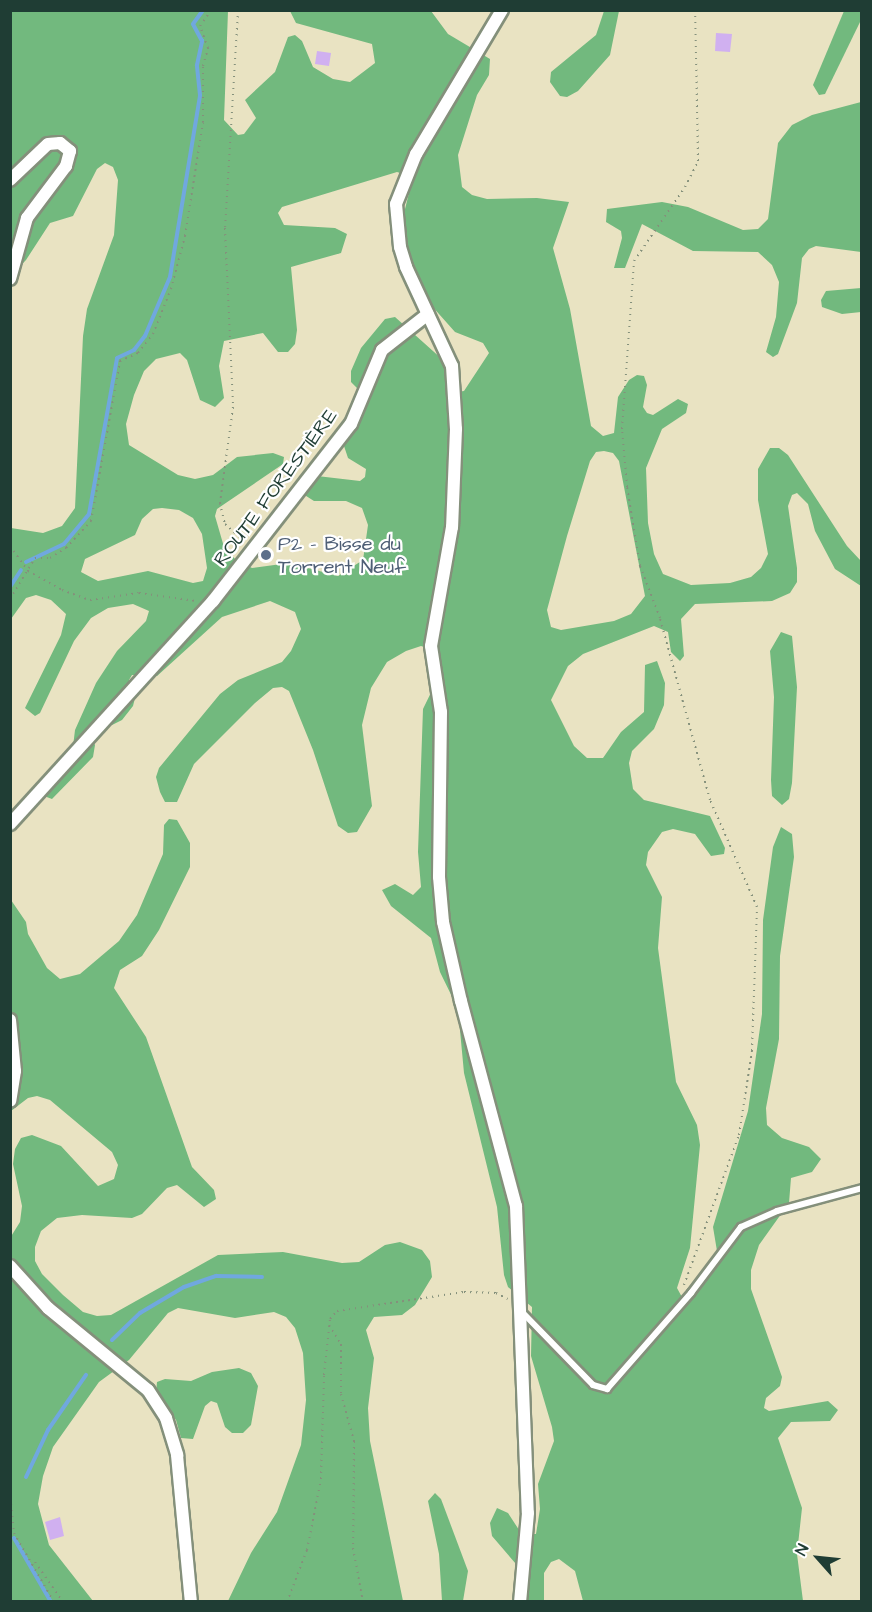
<!DOCTYPE html>
<meta charset="utf-8">
<style>
body{margin:0}
#map{position:relative;width:872px;height:1612px;overflow:hidden;background:#e9e3c2;font-family:"Architects Daughter",sans-serif}
div>[style]{position:absolute}
[style*='--x']{left:calc(var(--x)*1px);top:calc(var(--y)*1px);width:calc(var(--w)*1px);rotate:calc(var(--a)*1deg)}
.forest>*{inset:0;background:#72b97e}
.stream>*{height:4px;margin:-2px;padding:0 2px;transform-origin:2px;border-radius:2px;background:#70a8df}
.building>*{inset:0;background:#d0b0f0}
.path>*{height:2px;margin-top:-1px;transform-origin:0;background:repeating-linear-gradient(90deg,#84907b 0 1.5px,transparent 0 6px)}
.roads{filter:drop-shadow(2px 0 #84907b) drop-shadow(-2px 0 #84907b) drop-shadow(0 2px #84907b) drop-shadow(0 -2px #84907b)}
.service>*{height:6px;margin:-3px;padding:0 3px;transform-origin:3px;border-radius:3px;background:#fff}
.minor>*{height:12px;margin:-6px;padding:0 6px;transform-origin:6px;border-radius:6px;background:#fff}
.dots>*{width:16px;height:16px;translate:-50% -50%;box-sizing:border-box;border:3px solid #fff;border-radius:50%}
span{translate:-50% -50%;white-space:nowrap;text-align:center;line-height:1.15;-webkit-text-stroke:4.5px #fff;paint-order:stroke}
.street-label{font-size:20px;color:#1f3d34}
.service-label{font-size:20px;color:#4e5e75}
.left{translate:0 -50%;text-align:left}
.frame{position:absolute;inset:0;border:12px solid #1f3d34;pointer-events:none}
.north{position:absolute;left:788px;top:1528px;width:60px;height:60px;-webkit-text-stroke:4px #fff;paint-order:stroke;rotate:297deg;font-size:16px;font-weight:700;line-height:24px;text-align:center;color:#1f3d34}
.north::after{content:'';display:block;margin:auto;width:21px;height:27px;background:#1f3d34;clip-path:polygon(50% 0,100% 100%,50% 72%,0 100%)}
</style>
<div id="map">
<div class="forest">
<i style="clip-path:polygon(evenodd,11px 11px,228px 11px,224px 120px,238px 135px,244px 134px,256px 118px,245px 100px,275px 72px,288px 37px,295px 35px,302px 41px,313px 67px,333px 79px,350px 82px,375px 63px,372px 44px,296px 23px,290px 11px,431px 11px,448px 34px,490px 59px,489px 75px,477px 95px,458px 155px,462px 187px,472px 195px,487px 199px,537px 198px,569px 202px,553px 248px,570px 309px,591px 426px,603px 436px,614px 433px,618px 397px,629px 380px,637px 375px,644px 376px,647px 385px,643px 407px,647px 413px,653px 415px,678px 399px,688px 404px,686px 413px,662px 429px,646px 468px,648px 523px,654px 554px,663px 574px,691px 585px,730px 583px,751px 577px,761px 568px,768px 554px,758px 500px,758px 469px,770px 448px,779px 448px,788px 455px,847px 546px,861px 561px,861px 586px,835px 569px,815px 531px,808px 504px,797px 493px,792px 495px,788px 506px,797px 568px,797px 582px,790px 593px,772px 601px,695px 604px,681px 619px,684px 656px,680px 661px,671px 652px,668px 632px,654px 626px,583px 654px,568px 666px,551px 700px,574px 746px,587px 758px,603px 758px,621px 732px,644px 712px,645px 665px,657px 661px,665px 683px,664px 705px,654px 729px,632px 751px,629px 763px,633px 789px,644px 800px,710px 816px,725px 848px,724px 854px,711px 856px,695px 834px,673px 829px,662px 832px,648px 852px,646px 865px,662px 897px,658px 948px,676px 1082px,697px 1125px,700px 1145px,690px 1248px,677px 1288px,683px 1299px,697px 1290px,719px 1263px,713px 1227px,748px 1111px,762px 1014px,763px 920px,773px 847px,781px 827px,792px 834px,794px 857px,780px 956px,779px 1039px,766px 1108px,767px 1125px,782px 1138px,809px 1147px,821px 1159px,812px 1172px,791px 1178px,789px 1203px,759px 1245px,751px 1270px,751px 1289px,782px 1377px,780px 1386px,766px 1398px,764px 1408px,769px 1411px,828px 1401px,838px 1410px,830px 1421px,791px 1422px,778px 1438px,802px 1508px,797px 1554px,803px 1601px,583px 1601px,575px 1571px,559px 1559px,551px 1562px,544px 1573px,544px 1601px,528px 1601px,528px 1578px,492px 1536px,490px 1523px,497px 1508px,508px 1513px,521px 1533px,536px 1534px,540px 1509px,538px 1484px,554px 1441px,552px 1427px,531px 1356px,532px 1307px,508px 1287px,504px 1275px,497px 1207px,464px 1073px,458px 1009px,440px 972px,431px 938px,391px 906px,382px 890px,395px 884px,413px 895px,421px 887px,418px 852px,423px 709px,441px 672px,439px 652px,421px 646px,406px 651px,387px 662px,371px 688px,362px 725px,372px 806px,357px 832px,348px 833px,338px 826px,313px 750px,289px 691px,282px 687px,273px 688px,255px 703px,194px 764px,177px 802px,165px 802px,160px 792px,156px 777px,159px 768px,220px 694px,238px 680px,282px 662px,291px 651px,301px 629px,295px 612px,270px 601px,222px 617px,157px 676px,132px 675px,129px 680px,136px 694px,133px 706px,122px 720px,112px 725px,95px 721px,89px 726px,87px 731px,95px 745px,93px 757px,52px 799px,44px 796px,71px 763px,75px 730px,96px 683px,117px 651px,146px 621px,149px 611px,133px 604px,108px 608px,91px 618px,74px 641px,40px 713px,35px 716px,25px 708px,61px 635px,66px 614px,51px 600px,36px 595px,26px 598px,11px 619px,11px 528px,43px 533px,62px 526px,75px 508px,83px 336px,87px 309px,114px 235px,118px 180px,113px 167px,105px 163px,97px 169px,73px 216px,50px 223px,26px 260px,11px 276px,11px 11px,397px 172px,413px 177px,403px 217px,409px 260px,419px 282px,431px 305px,455px 332px,483px 343px,489px 353px,464px 391px,450px 393px,443px 360px,395px 317px,385px 319px,361px 348px,351px 371px,351px 382px,361px 392px,366px 408px,343px 443px,348px 458px,366px 469px,365px 477px,360px 481px,317px 476px,303px 494px,314px 501px,346px 501px,362px 508px,368px 525px,363px 560px,338px 576px,289px 563px,252px 568px,236px 560px,224px 547px,215px 516px,217px 509px,283px 464px,284px 457px,273px 453px,237px 457px,213px 475px,195px 479px,178px 475px,129px 445px,126px 424px,134px 395px,144px 371px,156px 359px,180px 353px,187px 360px,200px 400px,215px 407px,224px 398px,219px 366px,224px 341px,263px 333px,278px 352px,288px 352px,295px 344px,297px 330px,291px 267px,341px 253px,347px 234px,335px 228px,284px 225px,278px 213px,282px 207px,397px 172px,11px 11px,604px 451px,613px 453px,619px 461px,645px 596px,631px 614px,614px 621px,561px 630px,551px 627px,547px 610px,567px 536px,590px 461px,596px 452px,604px 451px,11px 11px,162px 508px,179px 510px,193px 518px,202px 534px,207px 568px,203px 581px,193px 583px,148px 571px,98px 581px,81px 572px,85px 559px,135px 535px,142px 519px,153px 509px,162px 508px)"></i>
<i style="clip-path:polygon(604px 11px,619px 11px,610px 55px,578px 91px,567px 97px,560px 96px,550px 82px,551px 72px,596px 35px)"></i>
<i style="clip-path:polygon(844px 11px,861px 11px,861px 20px,825px 94px,819px 95px,813px 85px)"></i>
<i style="clip-path:polygon(861px 102px,861px 252px,816px 246px,809px 249px,802px 258px,797px 303px,778px 354px,773px 357px,766px 352px,776px 317px,779px 282px,772px 265px,758px 252px,693px 251px,642px 224px,625px 268px,614px 268px,622px 238px,621px 231px,606px 222px,607px 209px,662px 202px,688px 207px,743px 230px,758px 229px,768px 219px,778px 143px,792px 125px,812px 115px)"></i>
<i style="clip-path:polygon(861px 288px,861px 312px,842px 314px,822px 307px,821px 300px,826px 291px)"></i>
<i style="clip-path:polygon(781px 632px,792px 636px,797px 687px,792px 783px,789px 799px,782px 805px,772px 796px,771px 780px,774px 697px,770px 651px)"></i>
<i style="clip-path:polygon(169px 819px,177px 820px,190px 843px,190px 867px,159px 930px,142px 956px,120px 970px,114px 988px,146px 1037px,192px 1167px,214px 1190px,216px 1199px,204px 1207px,177px 1185px,167px 1188px,142px 1214px,132px 1218px,82px 1215px,57px 1218px,41px 1231px,35px 1247px,35px 1261px,42px 1274px,63px 1295px,83px 1312px,97px 1316px,111px 1315px,218px 1255px,283px 1252px,342px 1263px,359px 1262px,385px 1245px,400px 1242px,422px 1250px,430px 1261px,432px 1277px,415px 1305px,402px 1315px,374px 1317px,366px 1330px,374px 1358px,368px 1408px,370px 1441px,403px 1601px,228px 1601px,251px 1553px,277px 1512px,301px 1445px,306px 1400px,303px 1353px,295px 1328px,286px 1317px,274px 1312px,235px 1318px,178px 1308px,168px 1313px,129px 1360px,99px 1382px,53px 1447px,43px 1476px,38px 1504px,49px 1545px,93px 1601px,11px 1601px,10px 1238px,20px 1222px,22px 1206px,13px 1164px,15px 1149px,21px 1138px,32px 1135px,61px 1146px,98px 1186px,114px 1179px,118px 1165px,112px 1152px,50px 1100px,37px 1096px,28px 1098px,11px 1111px,11px 900px,26px 922px,28px 934px,47px 968px,60px 979px,80px 974px,119px 941px,137px 915px,163px 854px,164px 825px)"></i>
<i style="clip-path:polygon(239px 1368px,251px 1373px,258px 1386px,251px 1425px,243px 1433px,232px 1433px,225px 1427px,217px 1403px,211px 1401px,205px 1406px,193px 1439px,181px 1438px,176px 1420px,156px 1393px,157px 1382px,165px 1379px,191px 1381px,212px 1372px)"></i>
<i style="clip-path:polygon(435px 1493px,441px 1499px,468px 1571px,463px 1601px,442px 1601px,439px 1554px,428px 1501px)"></i>
</div>
<div class="stream">
<i style="--x:26;--y:562;--w:42;--a:-25.3"></i>
<i style="--x:64;--y:544;--w:39;--a:-50"></i>
<i style="--x:89;--y:514;--w:158;--a:-79.8"></i>
<i style="--x:117;--y:358;--w:19;--a:-25"></i>
<i style="--x:134;--y:350;--w:18;--a:-52"></i>
<i style="--x:145;--y:336;--w:64;--a:-67"></i>
<i style="--x:170;--y:277;--w:184;--a:-80.6"></i>
<i style="--x:200;--y:95;--w:30;--a:-96"></i>
<i style="--x:197;--y:65;--w:25;--a:-78"></i>
<i style="--x:202;--y:41;--w:19;--a:-118"></i>
<i style="--x:193;--y:24;--w:17;--a:-54"></i>
<i style="--x:10;--y:587;--w:20;--a:-57"></i>
<i style="--x:112;--y:1340;--w:39;--a:-44"></i>
<i style="--x:140;--y:1313;--w:51;--a:-30.6"></i>
<i style="--x:184;--y:1287;--w:34;--a:-19"></i>
<i style="--x:216;--y:1276;--w:46;--a:1.2"></i>
<i style="--x:26;--y:1477;--w:52;--a:-64.9"></i>
<i style="--x:48;--y:1430;--w:67;--a:-55.4"></i>
<i style="--x:14;--y:1538;--w:74;--a:60"></i>
</div>
<div class="building">
<i style="clip-path:polygon(716px 33px,732px 34px,730px 52px,715px 51px)"></i>
<i style="clip-path:polygon(317px 51px,331px 53px,329px 66px,315px 64px)"></i>
<i style="clip-path:polygon(60px 1517px,64px 1536px,50px 1540px,45px 1522px)"></i>
</div>
<div class="path">
<i style="--x:238;--y:10;--w:218;--a:93.4"></i>
<i style="--x:225;--y:228;--w:179;--a:87.4"></i>
<i style="--x:233;--y:407;--w:97;--a:97.7"></i>
<i style="--x:220;--y:503;--w:22;--a:77"></i>
<i style="--x:225;--y:524;--w:27;--a:42"></i>
<i style="--x:10;--y:546;--w:31;--a:54"></i>
<i style="--x:28;--y:571;--w:39;--a:29"></i>
<i style="--x:62;--y:590;--w:30;--a:20"></i>
<i style="--x:90;--y:600;--w:49;--a:-8.1"></i>
<i style="--x:139;--y:593;--w:58;--a:8"></i>
<i style="--x:10;--y:599;--w:48;--a:-58.6"></i>
<i style="--x:35;--y:558;--w:15;--a:0"></i>
<i style="--x:50;--y:558;--w:19;--a:-32"></i>
<i style="--x:66;--y:548;--w:37;--a:-47"></i>
<i style="--x:91;--y:521;--w:163;--a:-79.7"></i>
<i style="--x:120;--y:361;--w:20;--a:-24"></i>
<i style="--x:138;--y:353;--w:24;--a:-52"></i>
<i style="--x:153;--y:334;--w:48;--a:-68.2"></i>
<i style="--x:171;--y:289;--w:55;--a:-75.2"></i>
<i style="--x:185;--y:236;--w:115;--a:-81"></i>
<i style="--x:203;--y:122;--w:56;--a:-90"></i>
<i style="--x:203;--y:66;--w:19;--a:-74"></i>
<i style="--x:208;--y:48;--w:23;--a:-110"></i>
<i style="--x:200;--y:26;--w:19;--a:-55"></i>
<i style="--x:684;--y:1285;--w:160;--a:-69.9"></i>
<i style="--x:739;--y:1135;--w:85;--a:-81.2"></i>
<i style="--x:752;--y:1051;--w:144;--a:-88"></i>
<i style="--x:757;--y:907;--w:117;--a:-113.7"></i>
<i style="--x:710;--y:800;--w:189;--a:-105.4"></i>
<i style="--x:660;--y:618;--w:56;--a:-111"></i>
<i style="--x:640;--y:566;--w:80;--a:-99.3"></i>
<i style="--x:627;--y:487;--w:58;--a:-94.9"></i>
<i style="--x:622;--y:429;--w:168;--a:-85.9"></i>
<i style="--x:634;--y:261;--w:90;--a:-55.4"></i>
<i style="--x:685;--y:187;--w:29;--a:-63"></i>
<i style="--x:698;--y:161;--w:151;--a:-91.1"></i>
<i style="--x:329;--y:1325;--w:22;--a:58"></i>
<i style="--x:341;--y:1344;--w:50;--a:90"></i>
<i style="--x:341;--y:1394;--w:49;--a:74.5"></i>
<i style="--x:354;--y:1441;--w:107;--a:90.5"></i>
<i style="--x:353;--y:1548;--w:55;--a:79.5"></i>
<i style="--x:10;--y:1492;--w:41;--a:84.4"></i>
<i style="--x:14;--y:1533;--w:80;--a:59.9"></i>
<i style="--x:35;--y:1562;--w:49;--a:55"></i>
<i style="--x:287;--y:1602;--w:56;--a:-69"></i>
<i style="--x:307;--y:1550;--w:72;--a:-78.8"></i>
<i style="--x:321;--y:1479;--w:104;--a:-88.3"></i>
<i style="--x:324;--y:1375;--w:56;--a:-83.9"></i>
<i style="--x:330;--y:1319;--w:11;--a:-49"></i>
<i style="--x:337;--y:1311;--w:128;--a:-8.5"></i>
<i style="--x:464;--y:1292;--w:32;--a:2"></i>
<i style="--x:496;--y:1293;--w:13;--a:27"></i>
</div>
<div class="roads">
<div class="service">
<i style="--x:523;--y:1313;--w:100;--a:45.8"></i>
<i style="--x:593;--y:1385;--w:15;--a:16"></i>
<i style="--x:607;--y:1389;--w:128;--a:-48.8"></i>
<i style="--x:691;--y:1293;--w:83;--a:-52.9"></i>
<i style="--x:741;--y:1227;--w:39;--a:-24"></i>
<i style="--x:777;--y:1211;--w:88;--a:-15.1"></i>
</div>
<div class="minor">
<i style="--x:502;--y:10;--w:168;--a:120.8"></i>
<i style="--x:416;--y:154;--w:54;--a:111.8"></i>
<i style="--x:396;--y:204;--w:43;--a:84.7"></i>
<i style="--x:400;--y:247;--w:21;--a:73"></i>
<i style="--x:406;--y:267;--w:109;--a:65.1"></i>
<i style="--x:452;--y:366;--w:63;--a:86.4"></i>
<i style="--x:456;--y:429;--w:98;--a:92.3"></i>
<i style="--x:452;--y:527;--w:121;--a:100"></i>
<i style="--x:431;--y:646;--w:67;--a:81.4"></i>
<i style="--x:441;--y:712;--w:165;--a:90.7"></i>
<i style="--x:439;--y:877;--w:45;--a:84.9"></i>
<i style="--x:443;--y:922;--w:81;--a:77.2"></i>
<i style="--x:461;--y:1001;--w:212;--a:75"></i>
<i style="--x:516;--y:1206;--w:307;--a:87.8"></i>
<i style="--x:528;--y:1513;--w:89;--a:95.1"></i>
<i style="--x:10;--y:180;--w:52;--a:-43.5"></i>
<i style="--x:48;--y:144;--w:12;--a:-5"></i>
<i style="--x:60;--y:143;--w:13;--a:39"></i>
<i style="--x:70;--y:151;--w:16;--a:105"></i>
<i style="--x:66;--y:166;--w:65;--a:126.9"></i>
<i style="--x:27;--y:218;--w:63;--a:105.6"></i>
<i style="--x:10;--y:824;--w:302;--a:-47.7"></i>
<i style="--x:213;--y:601;--w:224;--a:-52.1"></i>
<i style="--x:351;--y:424;--w:80;--a:-67.3"></i>
<i style="--x:382;--y:350;--w:58;--a:-38"></i>
<i style="--x:10;--y:1020;--w:51;--a:84.4"></i>
<i style="--x:15;--y:1071;--w:30;--a:99"></i>
<i style="--x:10;--y:1266;--w:57;--a:47.9"></i>
<i style="--x:48;--y:1308;--w:129;--a:39.4"></i>
<i style="--x:148;--y:1390;--w:33;--a:57"></i>
<i style="--x:166;--y:1418;--w:39;--a:73"></i>
<i style="--x:177;--y:1455;--w:148;--a:84.6"></i>
</div>
</div>
<div class="dots">
<i style="left:266px;top:555px;background:#5c6f8a"></i>
</div>
<div class="street-label">
<span style="left:276px;top:488px;rotate:-53deg">ROUTE FORESTIÈRE</span>
</div>
<div class="service-label">
<span class="left" style="left:278px;top:556px">P2 - Bisse du<br>Torrent Neuf</span>
</div>
<div class="frame"></div>
<div class="north">N</div>
</div>
